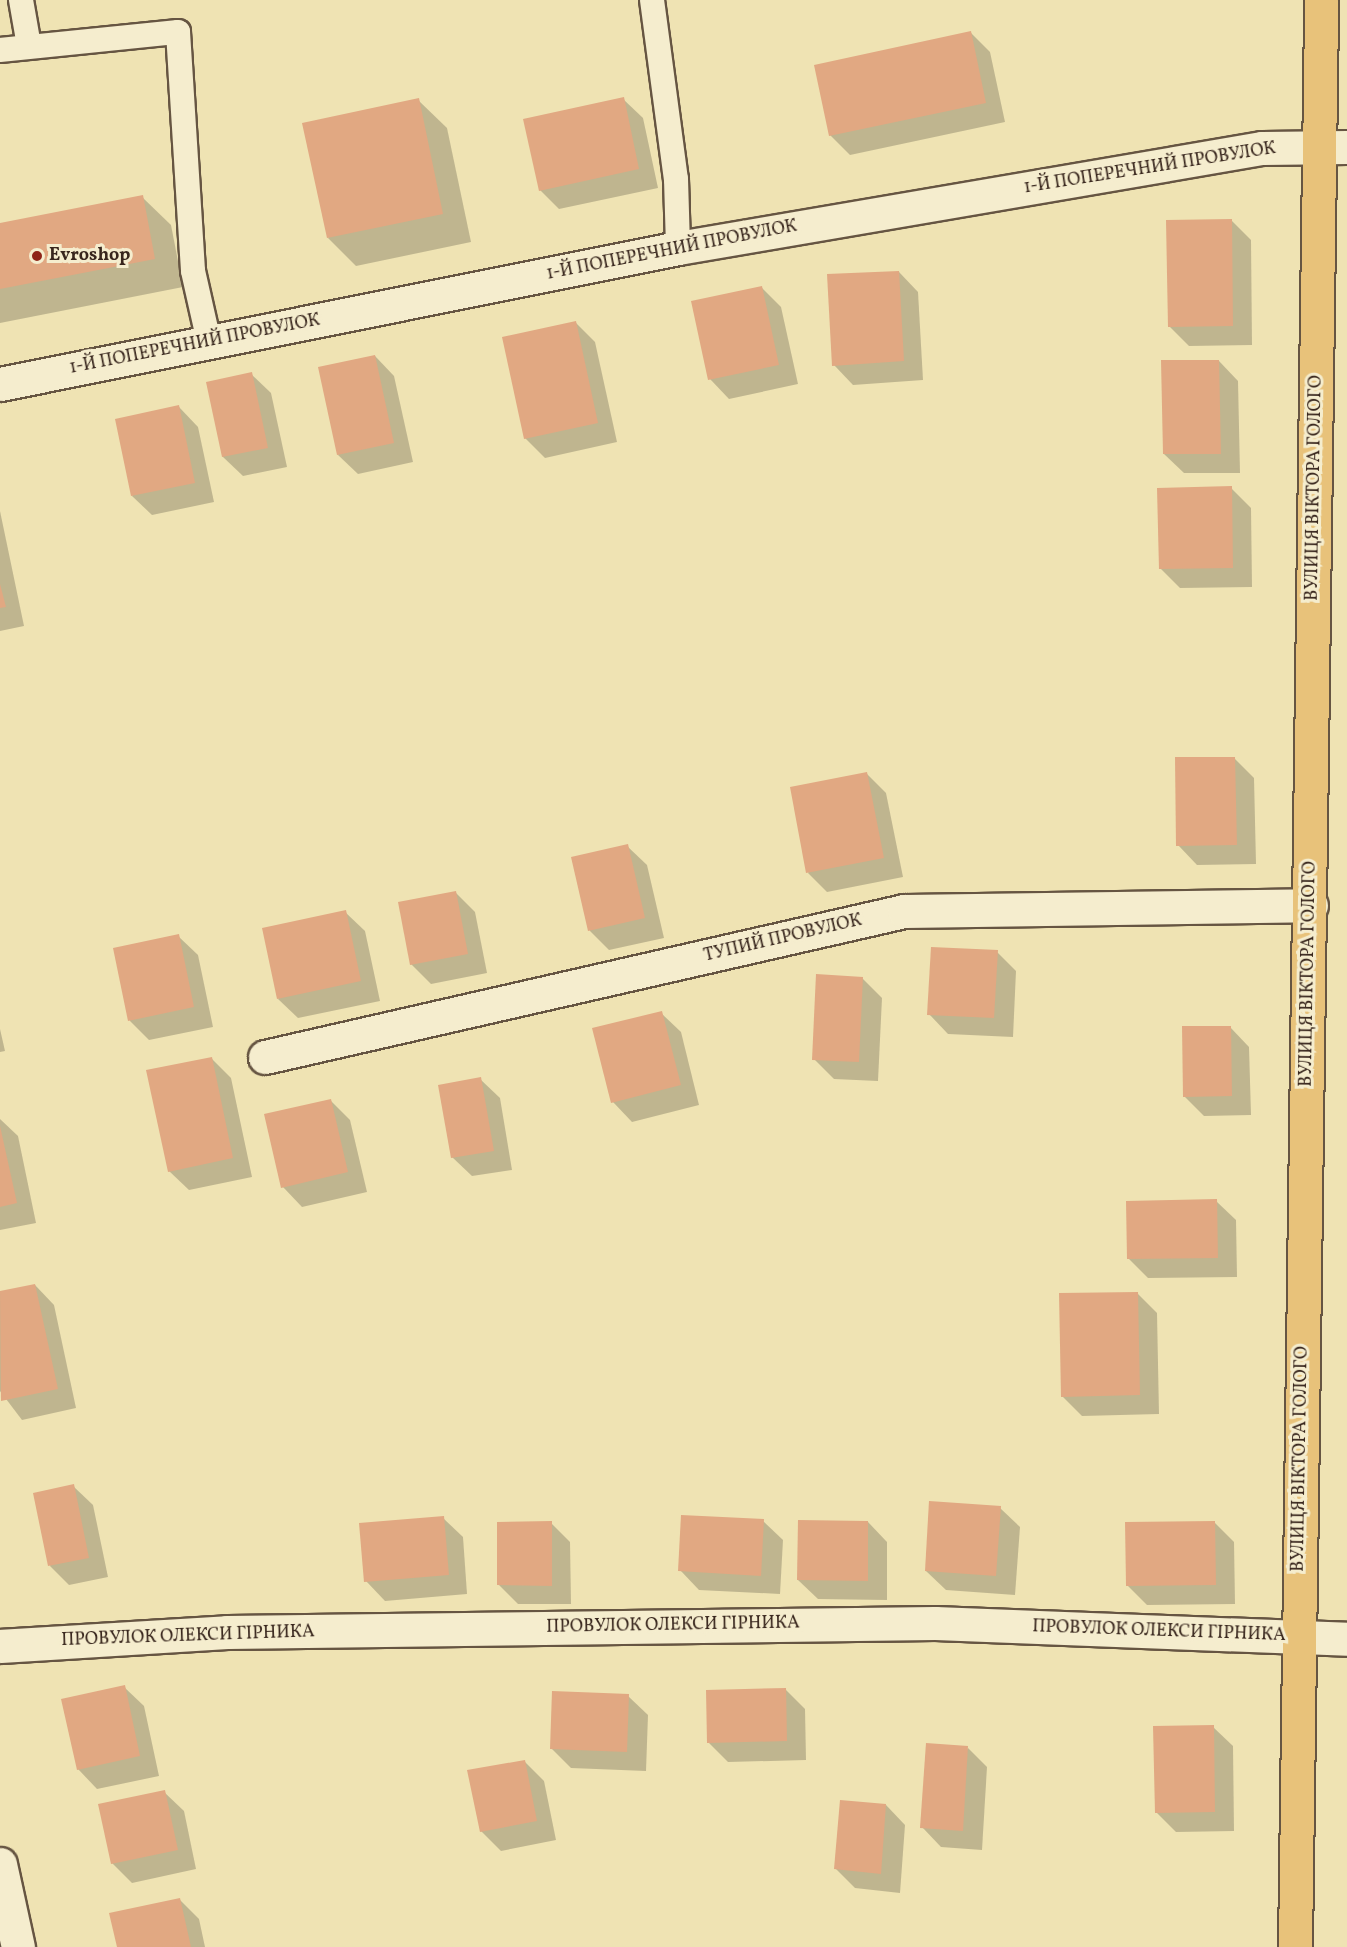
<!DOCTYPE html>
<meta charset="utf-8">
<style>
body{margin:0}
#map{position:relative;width:1347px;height:1947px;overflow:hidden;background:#efe3b3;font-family:Vollkorn,serif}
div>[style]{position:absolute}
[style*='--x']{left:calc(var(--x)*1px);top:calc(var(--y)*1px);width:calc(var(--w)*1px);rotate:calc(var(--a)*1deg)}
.shadow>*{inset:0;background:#0003}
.building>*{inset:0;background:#e1a882}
.roads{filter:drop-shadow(2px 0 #665542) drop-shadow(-2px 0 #665542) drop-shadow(0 2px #665542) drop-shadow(0 -2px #665542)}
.service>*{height:24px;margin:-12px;padding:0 12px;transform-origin:12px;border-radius:12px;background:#f5edce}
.minor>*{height:33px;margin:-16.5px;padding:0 16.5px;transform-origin:16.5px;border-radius:16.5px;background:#f5edce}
.primary>*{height:33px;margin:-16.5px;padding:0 16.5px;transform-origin:16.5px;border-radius:16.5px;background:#e8c27a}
.dots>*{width:16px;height:16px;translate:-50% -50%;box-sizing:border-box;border:3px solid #f5edce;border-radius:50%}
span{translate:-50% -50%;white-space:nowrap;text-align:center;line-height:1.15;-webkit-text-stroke:6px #f5edce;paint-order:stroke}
.street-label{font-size:18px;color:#38261d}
.poi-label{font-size:18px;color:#38261d;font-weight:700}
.left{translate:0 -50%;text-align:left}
</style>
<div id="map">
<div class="shadow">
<i style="clip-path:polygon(971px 33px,990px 52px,1005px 122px,850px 155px,830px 135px)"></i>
<i style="clip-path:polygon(623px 99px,643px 118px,658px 188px,559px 209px,540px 190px)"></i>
<i style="clip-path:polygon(418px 100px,447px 128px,471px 242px,356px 266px,328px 238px)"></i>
<i style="clip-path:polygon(142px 197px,171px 225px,183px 287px,0 323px,0 224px)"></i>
<i style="clip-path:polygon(1232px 221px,1251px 240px,1252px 345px,1189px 346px,1169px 326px)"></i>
<i style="clip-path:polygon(899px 272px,918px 292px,923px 380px,853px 385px,834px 365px)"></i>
<i style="clip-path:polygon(762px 288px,781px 307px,798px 384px,729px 399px,710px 379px)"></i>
<i style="clip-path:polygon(576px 323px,595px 342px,617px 442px,545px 458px,525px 438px)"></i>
<i style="clip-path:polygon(375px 356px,394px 376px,413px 462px,358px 474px,338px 455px)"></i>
<i style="clip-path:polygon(1219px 361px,1238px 381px,1240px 473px,1184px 473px,1164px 454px)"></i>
<i style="clip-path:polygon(251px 374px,271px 393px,287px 467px,243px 476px,223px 457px,208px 383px)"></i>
<i style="clip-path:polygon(179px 407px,198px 427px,214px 502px,152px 515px,132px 496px)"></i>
<i style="clip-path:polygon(1231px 488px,1251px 508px,1252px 587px,1180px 588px,1160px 568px)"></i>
<i style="clip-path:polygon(0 511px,24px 626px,0 631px)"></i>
<i style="clip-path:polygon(1234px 758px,1254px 778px,1256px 864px,1197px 865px,1178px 845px)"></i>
<i style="clip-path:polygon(867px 774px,886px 793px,903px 877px,827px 892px,808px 873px)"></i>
<i style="clip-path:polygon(627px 846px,647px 865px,664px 938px,609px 950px,590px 931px,573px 858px)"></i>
<i style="clip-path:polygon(456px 893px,475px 912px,487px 973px,431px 984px,411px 964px)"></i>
<i style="clip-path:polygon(345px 912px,365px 931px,380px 1001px,298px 1018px,278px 999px)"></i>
<i style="clip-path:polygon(178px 936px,198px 955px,213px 1027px,149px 1040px,130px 1021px,115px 949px)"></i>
<i style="clip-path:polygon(997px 952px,1016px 971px,1013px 1037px,948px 1034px,929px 1014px)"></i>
<i style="clip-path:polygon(862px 978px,882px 998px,878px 1081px,834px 1079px,814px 1059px)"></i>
<i style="clip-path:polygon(661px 1013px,681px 1032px,699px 1105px,632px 1122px,613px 1102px)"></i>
<i style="clip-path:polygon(1230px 1027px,1249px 1047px,1251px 1115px,1204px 1116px,1184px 1096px)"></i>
<i style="clip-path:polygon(0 1029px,5px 1051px,0 1052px)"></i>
<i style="clip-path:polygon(211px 1058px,231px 1078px,252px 1177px,189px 1190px,169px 1171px)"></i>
<i style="clip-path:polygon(480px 1079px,500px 1098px,512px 1170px,472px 1176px,452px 1157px)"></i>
<i style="clip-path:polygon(330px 1100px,350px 1120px,367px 1192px,302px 1207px,283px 1187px)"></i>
<i style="clip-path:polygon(0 1119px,18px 1136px,36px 1223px,0 1230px)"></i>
<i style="clip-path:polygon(1216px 1201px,1236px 1220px,1237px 1277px,1148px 1278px,1128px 1258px)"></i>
<i style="clip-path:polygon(35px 1285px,54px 1305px,76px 1408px,22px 1420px,0 1391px,0 1293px)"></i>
<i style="clip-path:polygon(1138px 1294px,1157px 1313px,1159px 1414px,1082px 1416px,1062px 1396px)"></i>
<i style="clip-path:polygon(73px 1486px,93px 1505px,108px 1577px,69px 1585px,50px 1566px)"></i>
<i style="clip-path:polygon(1000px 1508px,1020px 1527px,1015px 1595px,946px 1590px,926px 1571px)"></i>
<i style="clip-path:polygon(443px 1518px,463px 1537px,467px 1594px,385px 1601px,366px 1581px)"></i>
<i style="clip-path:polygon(763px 1521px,783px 1540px,780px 1594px,699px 1590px,680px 1570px)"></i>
<i style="clip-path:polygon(868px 1522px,887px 1542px,887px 1600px,818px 1599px,798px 1580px)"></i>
<i style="clip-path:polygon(1214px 1522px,1234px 1542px,1235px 1604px,1147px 1605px,1127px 1585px)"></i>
<i style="clip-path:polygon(551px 1523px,570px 1542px,571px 1604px,518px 1604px,499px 1585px)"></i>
<i style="clip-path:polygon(124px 1687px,144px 1706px,159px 1776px,97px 1789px,78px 1769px)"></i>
<i style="clip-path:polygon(786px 1690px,805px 1709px,806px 1760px,728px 1762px,709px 1743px)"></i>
<i style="clip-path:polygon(628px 1696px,648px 1715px,646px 1771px,571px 1768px,551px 1748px)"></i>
<i style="clip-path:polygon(1213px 1727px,1233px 1746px,1234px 1831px,1176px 1832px,1156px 1812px)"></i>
<i style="clip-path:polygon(968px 1748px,987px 1767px,982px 1850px,941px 1847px,922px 1827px)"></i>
<i style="clip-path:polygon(524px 1761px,544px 1781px,556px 1840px,501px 1851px,481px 1831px)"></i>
<i style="clip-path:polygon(164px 1792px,184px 1811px,196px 1869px,132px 1883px,112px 1863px)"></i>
<i style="clip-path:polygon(886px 1805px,905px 1825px,900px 1893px,855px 1888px,836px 1869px)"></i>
<i style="clip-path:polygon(180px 1900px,199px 1919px,205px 1947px,118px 1947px)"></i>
</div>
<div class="building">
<i style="clip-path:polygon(971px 31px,986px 103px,829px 136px,814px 65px)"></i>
<i style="clip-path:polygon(624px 97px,639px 169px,539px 191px,523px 119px)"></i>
<i style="clip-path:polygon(419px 98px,443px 214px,327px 238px,302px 123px)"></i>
<i style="clip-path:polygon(143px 195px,155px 259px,0 289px,0 223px)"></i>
<i style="clip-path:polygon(1232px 219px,1233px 326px,1168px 327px,1166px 220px)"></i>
<i style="clip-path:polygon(899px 271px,904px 361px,832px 366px,827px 274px)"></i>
<i style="clip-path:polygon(762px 286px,779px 365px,708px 380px,691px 301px)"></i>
<i style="clip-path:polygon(576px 321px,598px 423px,524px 439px,502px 337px)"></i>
<i style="clip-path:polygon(375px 355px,394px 443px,337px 455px,318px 367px)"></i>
<i style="clip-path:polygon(1161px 360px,1219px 360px,1221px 454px,1163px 454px)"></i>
<i style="clip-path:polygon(252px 372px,268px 448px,222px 457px,206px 382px)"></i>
<i style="clip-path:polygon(179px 405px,195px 483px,131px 496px,115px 419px)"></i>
<i style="clip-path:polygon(1232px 486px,1233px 568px,1159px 569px,1157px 488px)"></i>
<i style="clip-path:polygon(0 584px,6px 607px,0 608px)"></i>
<i style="clip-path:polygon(1175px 757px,1235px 757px,1237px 845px,1176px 846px)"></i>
<i style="clip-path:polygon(867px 772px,884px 858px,806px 873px,790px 787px)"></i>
<i style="clip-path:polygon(628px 844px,645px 918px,588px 931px,571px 857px)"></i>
<i style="clip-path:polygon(456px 891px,468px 954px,410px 965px,398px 902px)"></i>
<i style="clip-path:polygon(346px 910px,361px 981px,277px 999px,262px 928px)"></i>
<i style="clip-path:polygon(179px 934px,194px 1007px,128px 1021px,113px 948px)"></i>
<i style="clip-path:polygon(931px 947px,998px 950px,994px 1018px,927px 1015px)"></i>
<i style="clip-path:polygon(816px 974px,863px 977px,859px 1062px,812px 1060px)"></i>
<i style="clip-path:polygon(662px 1011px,681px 1085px,611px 1103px,592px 1028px)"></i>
<i style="clip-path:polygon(1182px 1026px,1231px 1026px,1232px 1096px,1183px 1097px)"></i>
<i style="clip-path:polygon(212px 1057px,233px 1158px,168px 1172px,146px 1070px)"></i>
<i style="clip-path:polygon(481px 1077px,494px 1151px,451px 1158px,438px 1085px)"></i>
<i style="clip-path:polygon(331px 1099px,348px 1172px,281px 1188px,264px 1114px)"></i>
<i style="clip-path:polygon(0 1126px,17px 1203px,0 1207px)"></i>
<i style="clip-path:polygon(1217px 1199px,1218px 1258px,1127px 1259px,1126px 1201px)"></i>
<i style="clip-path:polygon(35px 1284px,58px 1389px,1px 1401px,0 1291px)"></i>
<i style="clip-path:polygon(1138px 1292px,1140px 1395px,1061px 1397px,1059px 1293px)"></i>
<i style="clip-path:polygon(74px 1484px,89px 1558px,48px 1566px,33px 1493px)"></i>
<i style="clip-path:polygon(929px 1501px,1001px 1506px,996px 1576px,925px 1571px)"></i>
<i style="clip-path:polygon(681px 1515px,764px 1519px,761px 1576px,678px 1571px)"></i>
<i style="clip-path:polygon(444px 1516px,449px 1575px,364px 1582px,359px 1523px)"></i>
<i style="clip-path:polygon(798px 1520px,868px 1521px,868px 1581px,797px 1580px)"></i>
<i style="clip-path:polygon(552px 1521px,552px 1586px,497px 1585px,497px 1522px)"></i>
<i style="clip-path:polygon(1215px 1521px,1216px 1585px,1126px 1586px,1125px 1522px)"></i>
<i style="clip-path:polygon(125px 1685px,140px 1756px,77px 1770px,61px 1699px)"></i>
<i style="clip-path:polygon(786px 1688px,787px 1741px,707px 1743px,706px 1690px)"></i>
<i style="clip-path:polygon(552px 1691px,629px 1694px,627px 1752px,550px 1749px)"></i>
<i style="clip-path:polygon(1214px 1725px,1215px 1812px,1155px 1813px,1153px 1726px)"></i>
<i style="clip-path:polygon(926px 1743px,968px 1746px,963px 1831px,920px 1828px)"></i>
<i style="clip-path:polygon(525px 1760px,537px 1821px,480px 1832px,467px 1770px)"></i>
<i style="clip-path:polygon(165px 1790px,178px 1850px,111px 1864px,98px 1804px)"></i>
<i style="clip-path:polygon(840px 1800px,886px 1804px,881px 1874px,834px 1869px)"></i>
<i style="clip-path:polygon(180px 1898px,191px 1947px,117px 1947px,109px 1913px)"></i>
</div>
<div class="roads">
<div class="service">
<i style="--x:21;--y:0;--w:47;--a:80.1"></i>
<i style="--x:652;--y:0;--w:181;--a:82.4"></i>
<i style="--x:676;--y:179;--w:69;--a:88.3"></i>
<i style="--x:0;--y:50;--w:179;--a:-5.8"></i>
<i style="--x:178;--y:32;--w:239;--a:86.4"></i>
<i style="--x:193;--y:271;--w:73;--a:77.3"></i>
</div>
<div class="minor">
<i style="--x:0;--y:384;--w:692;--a:-11.34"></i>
<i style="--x:678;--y:248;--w:592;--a:-9.72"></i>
<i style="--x:1262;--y:148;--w:85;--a:-0.7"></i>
<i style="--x:265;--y:1057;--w:655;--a:-12.87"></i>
<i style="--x:904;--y:911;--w:407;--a:-0.8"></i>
<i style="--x:0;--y:1646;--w:227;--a:-3.5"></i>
<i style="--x:227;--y:1632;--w:708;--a:-0.73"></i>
<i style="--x:935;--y:1623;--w:412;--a:2.2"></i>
<i style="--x:0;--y:1864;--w:85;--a:77.8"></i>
</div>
<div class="primary">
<i style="--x:1295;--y:1947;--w:1947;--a:-89.23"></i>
</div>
</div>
<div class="dots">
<i style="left:37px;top:256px;background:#8f2418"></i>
</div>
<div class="street-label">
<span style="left:1150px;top:169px;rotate:-9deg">1-Й ПОПЕРЕЧНИЙ ПРОВУЛОК</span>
<span style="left:672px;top:251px;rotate:-11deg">1-Й ПОПЕРЕЧНИЙ ПРОВУЛОК</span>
<span style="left:195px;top:345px;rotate:-11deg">1-Й ПОПЕРЕЧНИЙ ПРОВУЛОК</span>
<span style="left:1315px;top:488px;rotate:-89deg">ВУЛИЦЯ ВІКТОРА ГОЛОГО</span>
<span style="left:783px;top:939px;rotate:-13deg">ТУПИЙ ПРОВУЛОК</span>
<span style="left:1309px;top:974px;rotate:-89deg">ВУЛИЦЯ ВІКТОРА ГОЛОГО</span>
<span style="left:1301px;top:1459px;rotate:-89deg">ВУЛИЦЯ ВІКТОРА ГОЛОГО</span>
<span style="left:673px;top:1626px;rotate:-1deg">ПРОВУЛОК ОЛЕКСИ ГІРНИКА</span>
<span style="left:1159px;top:1632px;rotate:2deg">ПРОВУЛОК ОЛЕКСИ ГІРНИКА</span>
<span style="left:188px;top:1637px;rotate:-2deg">ПРОВУЛОК ОЛЕКСИ ГІРНИКА</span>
</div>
<div class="poi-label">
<span class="left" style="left:49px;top:256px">Evroshop</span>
</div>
</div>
